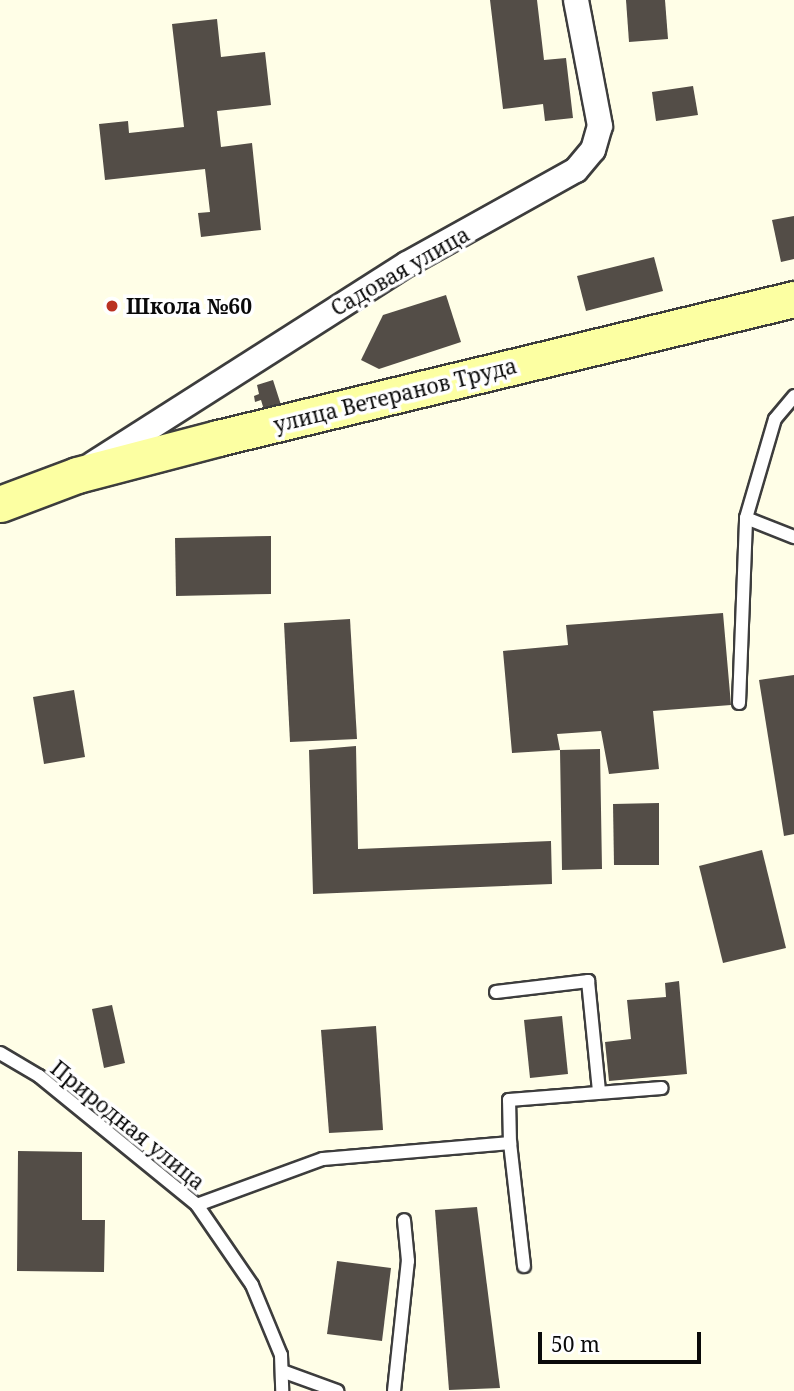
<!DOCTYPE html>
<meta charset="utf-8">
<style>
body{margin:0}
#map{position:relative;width:794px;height:1391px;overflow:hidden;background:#fffee7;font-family:"Noto Serif",serif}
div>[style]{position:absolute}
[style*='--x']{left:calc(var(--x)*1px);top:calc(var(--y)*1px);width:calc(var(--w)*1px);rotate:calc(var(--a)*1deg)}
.building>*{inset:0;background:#534d47}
.roads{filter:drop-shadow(2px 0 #3d3d3d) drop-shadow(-2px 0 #3d3d3d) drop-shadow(0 2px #3d3d3d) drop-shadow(0 -2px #3d3d3d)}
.lane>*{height:12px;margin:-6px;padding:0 6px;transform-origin:6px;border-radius:6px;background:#fff}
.street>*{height:24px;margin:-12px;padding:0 12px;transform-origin:12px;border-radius:12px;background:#fff}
.secondary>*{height:35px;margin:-17.5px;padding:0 17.5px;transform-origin:17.5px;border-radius:17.5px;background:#fcffa2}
.dots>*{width:19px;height:19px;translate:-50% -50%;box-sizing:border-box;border:4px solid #fff;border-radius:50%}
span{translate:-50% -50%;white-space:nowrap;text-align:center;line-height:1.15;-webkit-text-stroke:7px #fff;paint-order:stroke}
.street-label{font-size:21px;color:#0a0a0a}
.poi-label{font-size:21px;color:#0a0a0a;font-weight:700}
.left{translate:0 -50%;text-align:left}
.scale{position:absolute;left:538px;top:1332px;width:163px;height:32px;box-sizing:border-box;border:4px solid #0a0a0a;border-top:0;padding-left:9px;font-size:21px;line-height:24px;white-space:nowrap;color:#0a0a0a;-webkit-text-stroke:5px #fff;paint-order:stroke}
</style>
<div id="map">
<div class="building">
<i style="clip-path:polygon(490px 0,537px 0,544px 60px,566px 58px,573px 118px,545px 121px,543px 104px,503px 109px)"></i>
<i style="clip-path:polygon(626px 0,665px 0,668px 39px,629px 42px)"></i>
<i style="clip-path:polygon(217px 19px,221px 57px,265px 52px,271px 105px,217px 111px,221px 147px,252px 143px,261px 230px,201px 237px,198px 213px,210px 212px,205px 169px,105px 180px,99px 124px,128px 121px,129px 133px,184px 127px,172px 24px)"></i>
<i style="clip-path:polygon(693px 86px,698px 115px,656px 121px,652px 92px)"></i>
<i style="clip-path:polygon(794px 216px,794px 259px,781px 262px,772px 220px)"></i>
<i style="clip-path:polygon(654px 257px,663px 291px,586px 311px,577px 276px)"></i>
<i style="clip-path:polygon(446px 295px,461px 342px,379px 369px,361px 360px,383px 315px)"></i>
<i style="clip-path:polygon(273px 380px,281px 405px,264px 410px,261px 400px,255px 402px,254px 396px,259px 394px,257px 385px)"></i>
<i style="clip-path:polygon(271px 536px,271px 594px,176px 596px,175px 538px)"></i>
<i style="clip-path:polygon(723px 613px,731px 705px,653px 711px,659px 769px,609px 774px,601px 731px,557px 734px,560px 750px,600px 749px,602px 869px,562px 870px,560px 750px,512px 753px,503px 651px,568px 645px,566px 625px)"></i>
<i style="clip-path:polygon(350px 619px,357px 739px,290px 742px,284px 623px)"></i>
<i style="clip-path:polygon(794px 675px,794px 834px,784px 836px,759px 680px)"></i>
<i style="clip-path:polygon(74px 690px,85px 757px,44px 764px,33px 697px)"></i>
<i style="clip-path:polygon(356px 746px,358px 849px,551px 841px,552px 884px,313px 894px,309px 750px)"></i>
<i style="clip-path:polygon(659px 803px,659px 865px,614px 865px,613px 804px)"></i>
<i style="clip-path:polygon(762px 850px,786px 948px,723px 963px,699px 866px)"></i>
<i style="clip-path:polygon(679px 981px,687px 1074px,609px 1081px,605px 1042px,631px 1039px,627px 1000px,666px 997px,665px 983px)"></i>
<i style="clip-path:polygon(112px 1005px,125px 1063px,104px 1068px,92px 1009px)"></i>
<i style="clip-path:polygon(562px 1016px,568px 1074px,530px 1078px,524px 1020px)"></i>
<i style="clip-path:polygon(376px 1026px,383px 1130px,329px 1133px,321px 1030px)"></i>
<i style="clip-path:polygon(18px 1151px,82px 1152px,82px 1220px,105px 1220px,104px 1272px,17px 1271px)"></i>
<i style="clip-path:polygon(477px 1207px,500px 1388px,449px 1390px,435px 1210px)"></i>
<i style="clip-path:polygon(337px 1261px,391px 1268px,382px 1341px,327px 1334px)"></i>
</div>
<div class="roads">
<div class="lane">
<i style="--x:746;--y:518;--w:52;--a:21.6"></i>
<i style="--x:739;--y:703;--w:185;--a:-87.8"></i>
<i style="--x:746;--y:518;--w:103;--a:-73.7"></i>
<i style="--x:775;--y:419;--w:30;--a:-50"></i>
<i style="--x:496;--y:992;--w:93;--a:-6.8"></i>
<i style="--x:588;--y:981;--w:112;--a:84.3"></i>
<i style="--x:0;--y:1053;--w:45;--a:30.5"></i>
<i style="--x:39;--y:1076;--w:204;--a:39.2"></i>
<i style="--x:197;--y:1205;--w:97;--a:55.5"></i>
<i style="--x:252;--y:1285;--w:76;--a:67.5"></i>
<i style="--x:281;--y:1355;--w:36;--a:88"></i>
<i style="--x:510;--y:1143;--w:43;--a:-91.3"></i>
<i style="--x:509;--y:1100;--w:153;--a:-4.5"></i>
<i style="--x:197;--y:1205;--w:134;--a:-20.1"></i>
<i style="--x:323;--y:1159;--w:188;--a:-4.9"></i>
<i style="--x:510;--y:1143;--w:124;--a:83.5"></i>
<i style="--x:282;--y:1371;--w:59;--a:20"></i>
<i style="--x:394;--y:1391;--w:131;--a:-83.9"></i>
<i style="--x:408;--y:1261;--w:41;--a:-95.6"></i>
</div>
<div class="street">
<i style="--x:93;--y:464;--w:372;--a:-32.5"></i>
<i style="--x:407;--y:264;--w:193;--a:-29.1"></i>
<i style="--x:576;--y:170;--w:26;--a:-50"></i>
<i style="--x:593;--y:150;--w:25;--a:-74"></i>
<i style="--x:600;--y:126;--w:128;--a:-100.8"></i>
</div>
<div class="secondary">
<i style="--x:0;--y:504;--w:82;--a:-20.6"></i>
<i style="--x:77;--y:475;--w:146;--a:-14.7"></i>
<i style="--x:218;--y:438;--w:593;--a:-13.57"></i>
</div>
</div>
<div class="dots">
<i style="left:112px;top:306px;background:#ba3122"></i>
</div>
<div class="street-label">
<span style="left:400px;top:271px;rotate:-30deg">Садовая улица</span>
<span style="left:395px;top:395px;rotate:-14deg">улица Ветеранов Труда</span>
<span style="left:128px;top:1125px;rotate:39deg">Природная улица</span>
</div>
<div class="poi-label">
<span class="left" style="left:126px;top:306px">Школа №60</span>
</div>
<div class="scale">50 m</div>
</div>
